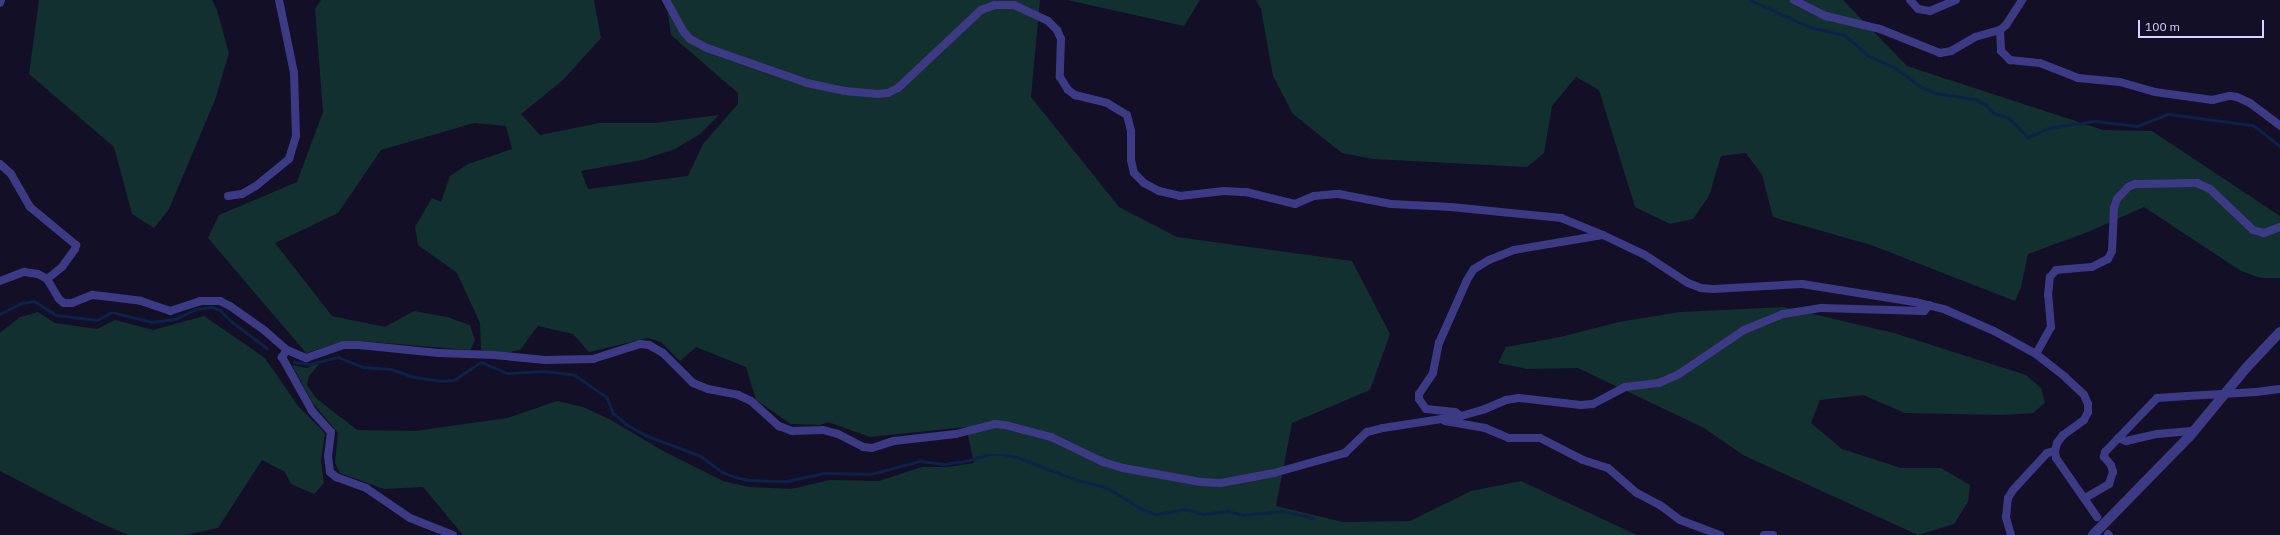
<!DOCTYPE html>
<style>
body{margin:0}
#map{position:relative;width:2280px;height:535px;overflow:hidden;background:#130f26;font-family:"IBM Plex Sans",sans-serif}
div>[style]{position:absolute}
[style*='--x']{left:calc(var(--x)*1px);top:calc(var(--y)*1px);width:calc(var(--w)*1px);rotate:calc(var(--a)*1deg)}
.green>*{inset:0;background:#12302f}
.stream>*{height:2.5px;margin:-1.25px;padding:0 1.25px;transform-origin:1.25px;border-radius:1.25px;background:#0c2248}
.minor>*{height:8px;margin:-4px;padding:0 4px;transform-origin:4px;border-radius:4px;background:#3d3a85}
.tertiary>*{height:10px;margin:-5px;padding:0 5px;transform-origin:5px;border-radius:5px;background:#3d3a85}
.minor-bridge>*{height:8px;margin:-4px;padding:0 4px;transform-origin:4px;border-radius:4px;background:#3d3a85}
span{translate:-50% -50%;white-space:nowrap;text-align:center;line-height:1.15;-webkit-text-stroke:3px #130f26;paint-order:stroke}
.scale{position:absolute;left:2138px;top:20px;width:126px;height:18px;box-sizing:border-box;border:2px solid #d9d4ff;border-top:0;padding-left:5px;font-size:12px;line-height:14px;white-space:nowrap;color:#d9d4ff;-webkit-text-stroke:3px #130f26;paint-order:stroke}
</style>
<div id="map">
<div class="green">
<i style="clip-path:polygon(39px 0,212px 0,217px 10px,229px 53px,215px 100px,169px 209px,154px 228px,132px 214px,114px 147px,29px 74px)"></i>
<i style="clip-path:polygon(321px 0,594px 0,601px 38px,563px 80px,521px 114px,540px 135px,599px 123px,654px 123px,719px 115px,700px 134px,675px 149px,642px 160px,581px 171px,588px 189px,688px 176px,703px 144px,738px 104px,738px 93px,671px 35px,666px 0,1040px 0,1031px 97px,1119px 207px,1177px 237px,1352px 261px,1390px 334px,1370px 390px,1292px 423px,1276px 506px,1343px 522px,1410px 521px,1471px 491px,1521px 481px,1637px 535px,463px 535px,423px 487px,384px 489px,340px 473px,335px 463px,338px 433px,312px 402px,292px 365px,306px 368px,320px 363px,309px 376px,307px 385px,316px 398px,357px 430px,415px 431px,507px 418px,557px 401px,583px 407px,609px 419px,665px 452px,723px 481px,749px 487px,791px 489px,830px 480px,879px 481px,922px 467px,948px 467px,974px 463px,966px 427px,870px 437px,828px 422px,820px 425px,791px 424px,756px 400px,746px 367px,696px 347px,680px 361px,661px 342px,648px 338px,589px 352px,573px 334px,538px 326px,520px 350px,505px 353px,481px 350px,480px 323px,457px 273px,418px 245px,415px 227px,432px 198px,441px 202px,450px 176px,468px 164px,512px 149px,506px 126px,474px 123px,381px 150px,338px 213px,275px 243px,332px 316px,385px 327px,414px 311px,447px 317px,470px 325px,475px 340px,470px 350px,361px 341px,345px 341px,306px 353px,208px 238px,219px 215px,297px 182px,323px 112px,315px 9px)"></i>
<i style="clip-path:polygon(1067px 0,1200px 0,1184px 26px)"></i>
<i style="clip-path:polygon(1256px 0,1843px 0,1907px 66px,2103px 130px,2152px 131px,2280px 216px,2280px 278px,2261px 278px,2241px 271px,2144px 207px,2088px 232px,2028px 254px,2021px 287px,2015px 301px,1871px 245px,1773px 217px,1762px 175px,1746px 153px,1721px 156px,1709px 196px,1693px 219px,1670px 224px,1635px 207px,1599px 90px,1576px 77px,1552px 106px,1544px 153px,1527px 167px,1373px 159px,1342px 153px,1293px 114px,1273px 76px,1261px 9px)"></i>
<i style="clip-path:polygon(1783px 307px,1894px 333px,2026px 375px,2041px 388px,2045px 403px,2033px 413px,2003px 415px,1905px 413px,1863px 395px,1820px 400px,1811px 423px,1842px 449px,1901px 468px,1941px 468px,1970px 485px,1968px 502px,1954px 524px,1918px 535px,1743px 455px,1704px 428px,1578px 368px,1527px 369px,1498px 363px,1506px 347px,1560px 337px,1619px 322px,1680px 312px)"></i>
<i style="clip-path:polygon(38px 312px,55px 323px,97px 329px,115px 320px,153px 330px,204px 316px,265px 358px,298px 406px,325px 433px,321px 461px,324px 483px,314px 494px,291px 484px,285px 472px,262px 460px,218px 528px,185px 535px,128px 535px,96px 521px,0 471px,0 333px,20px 317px)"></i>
</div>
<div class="stream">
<i style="--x:1750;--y:0;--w:66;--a:24.2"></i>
<i style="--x:1810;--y:27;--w:36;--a:13"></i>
<i style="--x:1845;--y:35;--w:32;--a:41"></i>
<i style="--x:1869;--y:56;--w:30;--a:24"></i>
<i style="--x:1896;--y:68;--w:31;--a:37"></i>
<i style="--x:1921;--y:87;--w:16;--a:22"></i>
<i style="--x:1936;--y:93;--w:38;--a:9"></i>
<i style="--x:1974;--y:99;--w:12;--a:24"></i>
<i style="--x:1985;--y:104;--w:13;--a:45"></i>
<i style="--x:1994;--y:113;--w:16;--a:18"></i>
<i style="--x:2009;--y:118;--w:27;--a:45"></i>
<i style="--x:2028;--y:137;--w:22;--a:-24"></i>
<i style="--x:2048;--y:128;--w:48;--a:-8.5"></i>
<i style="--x:2095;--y:121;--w:42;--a:6.8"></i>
<i style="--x:2137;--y:126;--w:33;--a:-21"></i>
<i style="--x:2168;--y:114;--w:86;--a:7.4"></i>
<i style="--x:2253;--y:125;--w:34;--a:38"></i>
<i style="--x:0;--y:314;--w:25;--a:-27"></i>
<i style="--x:22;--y:303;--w:12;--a:-9"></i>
<i style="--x:34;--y:301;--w:26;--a:32"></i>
<i style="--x:56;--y:315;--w:41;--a:7"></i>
<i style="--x:97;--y:320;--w:15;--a:-28"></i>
<i style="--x:110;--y:313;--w:6;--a:0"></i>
<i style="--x:116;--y:313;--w:36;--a:14"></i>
<i style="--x:151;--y:322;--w:24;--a:-7"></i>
<i style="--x:175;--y:319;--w:23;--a:-25"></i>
<i style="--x:196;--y:309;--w:16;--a:-7"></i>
<i style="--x:212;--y:307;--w:9;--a:21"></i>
<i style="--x:220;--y:310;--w:17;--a:45"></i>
<i style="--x:232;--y:322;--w:44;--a:36.6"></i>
<i style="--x:294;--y:362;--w:16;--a:7"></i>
<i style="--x:310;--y:364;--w:29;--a:-14"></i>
<i style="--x:338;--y:357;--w:27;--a:22"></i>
<i style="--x:363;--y:367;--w:28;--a:4"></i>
<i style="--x:391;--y:369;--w:24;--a:19"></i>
<i style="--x:414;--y:377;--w:28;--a:8"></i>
<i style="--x:442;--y:381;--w:12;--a:-5"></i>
<i style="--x:454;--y:380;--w:32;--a:-34"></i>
<i style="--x:481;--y:362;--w:28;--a:23"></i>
<i style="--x:507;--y:373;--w:37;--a:-3"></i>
<i style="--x:544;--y:371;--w:31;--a:7"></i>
<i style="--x:575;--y:375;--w:39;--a:35"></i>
<i style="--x:607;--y:397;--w:17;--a:69"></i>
<i style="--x:613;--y:413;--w:19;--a:39"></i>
<i style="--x:628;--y:425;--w:20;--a:30"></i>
<i style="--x:645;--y:435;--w:60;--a:20.6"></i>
<i style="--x:701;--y:456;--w:26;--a:37"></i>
<i style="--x:722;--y:472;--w:14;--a:21"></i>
<i style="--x:735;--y:477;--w:14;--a:12"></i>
<i style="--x:749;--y:480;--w:38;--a:2"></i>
<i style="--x:787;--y:481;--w:39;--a:-12"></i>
<i style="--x:825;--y:473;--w:46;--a:1.2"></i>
<i style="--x:871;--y:474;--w:51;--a:-14.9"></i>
<i style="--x:920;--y:461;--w:24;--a:7"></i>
<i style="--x:944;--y:464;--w:22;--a:-8"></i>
<i style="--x:966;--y:461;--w:22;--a:-16"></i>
<i style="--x:987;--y:455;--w:16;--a:0"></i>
<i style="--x:1003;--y:455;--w:14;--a:8"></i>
<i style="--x:1017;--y:457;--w:61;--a:21.1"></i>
<i style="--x:1074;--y:479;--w:29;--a:14"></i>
<i style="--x:1102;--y:486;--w:12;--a:24"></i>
<i style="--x:1113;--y:491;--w:34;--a:32"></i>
<i style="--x:1142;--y:509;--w:15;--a:20"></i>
<i style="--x:1156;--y:514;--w:30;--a:-9"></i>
<i style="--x:1186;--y:509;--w:18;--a:16"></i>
<i style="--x:1203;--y:514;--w:26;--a:-7"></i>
<i style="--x:1229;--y:511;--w:15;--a:16"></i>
<i style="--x:1243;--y:515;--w:40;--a:-5.7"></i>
<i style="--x:1283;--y:511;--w:31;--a:13"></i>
</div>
<div class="minor">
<i style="--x:666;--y:0;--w:37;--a:61"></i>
<i style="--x:684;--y:32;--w:9;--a:49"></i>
<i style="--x:690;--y:39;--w:19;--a:28"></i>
<i style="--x:707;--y:48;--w:106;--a:19.3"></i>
<i style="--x:807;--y:83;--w:38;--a:12"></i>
<i style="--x:844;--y:91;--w:32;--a:5"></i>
<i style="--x:876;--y:94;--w:12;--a:-5"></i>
<i style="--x:888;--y:93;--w:11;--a:-27"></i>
<i style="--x:898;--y:88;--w:114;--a:-43.2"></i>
<i style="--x:981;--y:10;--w:15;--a:-20"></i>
<i style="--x:995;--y:5;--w:19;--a:0"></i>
<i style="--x:1014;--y:5;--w:38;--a:25"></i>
<i style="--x:1048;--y:21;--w:13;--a:45"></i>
<i style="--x:1057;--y:30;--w:10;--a:66"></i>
<i style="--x:1061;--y:39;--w:38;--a:92"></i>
<i style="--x:1060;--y:77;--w:15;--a:58"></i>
<i style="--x:1068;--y:90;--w:9;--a:36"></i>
<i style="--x:1075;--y:95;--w:33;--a:14"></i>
<i style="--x:1107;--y:103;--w:23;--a:31"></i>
<i style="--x:1127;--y:115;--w:16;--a:76"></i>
<i style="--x:1131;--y:131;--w:29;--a:90"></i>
<i style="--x:1131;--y:160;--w:13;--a:77"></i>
<i style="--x:1134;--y:173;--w:14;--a:45"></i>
<i style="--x:1144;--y:183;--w:17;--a:28"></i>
<i style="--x:1159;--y:191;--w:22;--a:13"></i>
<i style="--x:1180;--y:196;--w:44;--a:-6.5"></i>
<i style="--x:1224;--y:191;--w:22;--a:3"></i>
<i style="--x:1246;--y:192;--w:50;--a:13.8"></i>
<i style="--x:1295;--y:204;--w:21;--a:-23"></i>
<i style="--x:1314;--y:196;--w:25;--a:-5"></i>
<i style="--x:1339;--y:194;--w:53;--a:10.9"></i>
<i style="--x:1391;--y:204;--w:60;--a:2.9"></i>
<i style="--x:1451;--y:207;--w:111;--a:5.7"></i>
<i style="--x:1561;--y:218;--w:45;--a:22"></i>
<i style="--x:1603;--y:235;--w:47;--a:25.5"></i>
<i style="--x:1645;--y:255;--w:51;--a:33.1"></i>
<i style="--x:1688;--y:283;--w:14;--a:21"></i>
<i style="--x:1701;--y:288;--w:12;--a:5"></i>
<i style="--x:1713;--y:289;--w:89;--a:-3.2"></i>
<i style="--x:1802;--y:284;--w:114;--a:9.1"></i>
<i style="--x:1915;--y:302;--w:32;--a:14"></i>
<i style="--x:1946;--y:310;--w:52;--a:23.6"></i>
<i style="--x:1994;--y:331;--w:48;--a:28.7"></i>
<i style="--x:2036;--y:354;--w:37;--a:38"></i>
<i style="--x:2065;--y:377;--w:26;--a:43"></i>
<i style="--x:2084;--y:395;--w:10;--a:66"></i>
<i style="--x:2088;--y:404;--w:8;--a:90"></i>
<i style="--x:2088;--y:412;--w:9;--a:117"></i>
<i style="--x:2084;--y:420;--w:26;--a:144"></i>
<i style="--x:2063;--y:435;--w:10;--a:127"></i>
<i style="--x:2057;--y:443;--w:8;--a:104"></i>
<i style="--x:2055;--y:451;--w:7;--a:82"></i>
<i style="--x:2056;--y:458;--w:72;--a:55.2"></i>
<i style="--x:1794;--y:0;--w:36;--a:27"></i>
<i style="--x:1826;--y:16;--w:56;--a:13.5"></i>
<i style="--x:1880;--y:29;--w:65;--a:21.8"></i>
<i style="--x:1940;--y:53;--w:11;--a:-10"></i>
<i style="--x:1951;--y:51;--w:28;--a:-30"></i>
<i style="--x:1975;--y:37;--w:26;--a:-16"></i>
<i style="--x:2000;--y:30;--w:8;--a:-40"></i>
<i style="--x:2006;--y:25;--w:30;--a:-57"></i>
<i style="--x:1910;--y:0;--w:12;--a:48"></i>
<i style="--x:1918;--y:9;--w:12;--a:9"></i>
<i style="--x:1930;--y:11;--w:28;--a:-23"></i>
<i style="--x:0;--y:3;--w:3;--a:-72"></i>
<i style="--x:2000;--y:30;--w:21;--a:87"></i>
<i style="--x:2001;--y:51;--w:13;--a:45"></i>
<i style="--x:2010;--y:60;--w:30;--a:6"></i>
<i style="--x:2040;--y:63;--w:41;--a:21.5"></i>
<i style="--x:2078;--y:78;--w:42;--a:5.4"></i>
<i style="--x:2120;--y:82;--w:36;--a:16"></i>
<i style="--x:2155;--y:92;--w:58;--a:8"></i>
<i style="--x:2212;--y:100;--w:18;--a:-13"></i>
<i style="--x:2230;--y:96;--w:7;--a:8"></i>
<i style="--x:2237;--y:97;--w:14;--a:25"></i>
<i style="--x:2250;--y:103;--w:38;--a:37"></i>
<i style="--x:0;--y:164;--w:15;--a:42"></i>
<i style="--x:11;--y:174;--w:38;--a:60"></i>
<i style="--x:30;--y:207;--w:60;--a:39.6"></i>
<i style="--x:76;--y:245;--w:4;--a:104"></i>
<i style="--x:75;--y:249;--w:22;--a:126"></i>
<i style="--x:62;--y:267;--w:19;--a:141"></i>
<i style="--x:228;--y:196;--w:14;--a:-8"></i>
<i style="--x:242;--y:194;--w:16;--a:-30"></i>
<i style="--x:256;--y:186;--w:43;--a:-39.3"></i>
<i style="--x:289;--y:159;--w:24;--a:-73"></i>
<i style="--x:296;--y:136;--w:63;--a:-91.8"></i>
<i style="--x:294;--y:73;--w:75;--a:-101.6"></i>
<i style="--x:0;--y:281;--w:26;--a:-21"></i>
<i style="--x:24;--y:272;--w:14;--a:8"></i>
<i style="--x:38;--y:274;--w:10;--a:29"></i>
<i style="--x:47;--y:279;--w:23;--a:59"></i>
<i style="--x:59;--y:299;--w:6;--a:39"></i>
<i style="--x:64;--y:303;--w:8;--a:0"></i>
<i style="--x:72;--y:303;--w:22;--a:-22"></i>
<i style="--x:92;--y:295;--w:10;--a:6"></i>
<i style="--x:102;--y:296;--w:39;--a:7"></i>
<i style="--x:141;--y:301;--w:31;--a:19"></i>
<i style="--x:170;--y:311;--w:32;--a:-18"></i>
<i style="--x:200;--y:301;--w:20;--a:0"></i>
<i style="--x:220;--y:301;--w:11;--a:27"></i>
<i style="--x:230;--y:306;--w:42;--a:35.2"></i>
<i style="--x:264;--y:330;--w:30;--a:41"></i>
<i style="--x:287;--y:350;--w:21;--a:23"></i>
<i style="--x:306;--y:358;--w:39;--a:-19"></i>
<i style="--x:343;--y:345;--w:16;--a:0"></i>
<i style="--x:359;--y:345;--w:80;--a:5.7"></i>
<i style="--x:439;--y:353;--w:55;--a:2.1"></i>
<i style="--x:494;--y:355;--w:51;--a:5.6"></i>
<i style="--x:545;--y:360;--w:48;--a:-1.2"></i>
<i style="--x:593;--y:359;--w:49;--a:-17.7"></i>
<i style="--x:640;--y:344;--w:9;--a:6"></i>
<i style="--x:649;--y:345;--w:16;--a:30"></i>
<i style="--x:663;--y:353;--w:42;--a:45"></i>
<i style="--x:693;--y:383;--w:16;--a:22"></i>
<i style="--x:708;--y:389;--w:31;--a:11"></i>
<i style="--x:738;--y:395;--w:14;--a:25"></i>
<i style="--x:751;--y:401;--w:38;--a:42"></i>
<i style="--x:779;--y:426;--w:14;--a:21"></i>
<i style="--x:792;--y:431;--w:31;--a:-2"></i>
<i style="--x:823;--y:430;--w:16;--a:15"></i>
<i style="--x:838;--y:434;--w:28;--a:27"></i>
<i style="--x:863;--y:447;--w:9;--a:6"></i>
<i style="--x:872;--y:448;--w:23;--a:-18"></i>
<i style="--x:894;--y:441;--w:62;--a:-6.4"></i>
<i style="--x:956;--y:434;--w:40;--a:-14.4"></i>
<i style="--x:995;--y:424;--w:10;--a:6"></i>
<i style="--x:1005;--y:425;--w:48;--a:14.6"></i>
<i style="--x:1051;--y:437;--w:58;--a:25.7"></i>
<i style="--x:1103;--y:462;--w:21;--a:17"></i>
<i style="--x:1123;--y:468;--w:79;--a:10.2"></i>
<i style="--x:1201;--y:482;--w:20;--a:3"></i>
<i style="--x:1221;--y:483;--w:54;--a:-10.7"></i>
<i style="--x:1274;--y:473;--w:74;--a:-15.7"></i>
<i style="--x:1345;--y:453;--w:30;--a:-44"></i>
<i style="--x:1367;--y:432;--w:16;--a:-14"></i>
<i style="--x:1383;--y:428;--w:79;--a:-8.7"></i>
<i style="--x:1461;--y:416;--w:25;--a:-16"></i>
<i style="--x:1485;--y:409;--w:23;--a:-23"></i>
<i style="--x:1506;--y:400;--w:13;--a:-9"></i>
<i style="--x:1519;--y:398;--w:62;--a:6.4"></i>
<i style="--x:1581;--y:405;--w:12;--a:-5"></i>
<i style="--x:1593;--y:404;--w:36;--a:-28"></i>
<i style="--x:1625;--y:387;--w:34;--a:-7"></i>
<i style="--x:1659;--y:383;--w:22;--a:-24"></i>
<i style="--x:1679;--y:374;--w:78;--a:-34.1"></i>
<i style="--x:1744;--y:330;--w:42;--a:-22.3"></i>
<i style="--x:1783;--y:314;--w:39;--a:-9"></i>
<i style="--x:1822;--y:308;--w:102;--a:1.7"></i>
<i style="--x:1924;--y:311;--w:8;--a:-45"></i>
<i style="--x:287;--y:350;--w:9;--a:126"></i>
<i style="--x:282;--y:357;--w:62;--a:60.9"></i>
<i style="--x:312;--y:411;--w:28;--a:48"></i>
<i style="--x:331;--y:432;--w:24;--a:97"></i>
<i style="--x:328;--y:456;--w:16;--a:83"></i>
<i style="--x:330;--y:472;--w:8;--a:40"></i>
<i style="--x:336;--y:477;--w:32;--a:20"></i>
<i style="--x:366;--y:488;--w:53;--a:34.3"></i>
<i style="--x:410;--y:518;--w:46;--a:21.6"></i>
<i style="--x:2036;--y:354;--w:31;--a:-61"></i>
<i style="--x:2051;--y:327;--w:32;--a:-95"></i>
<i style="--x:2048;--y:295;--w:18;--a:-84"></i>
<i style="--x:2050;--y:277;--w:9;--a:-49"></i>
<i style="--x:2056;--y:270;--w:36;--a:-5"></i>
<i style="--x:2092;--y:267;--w:18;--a:-27"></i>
<i style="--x:2108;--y:259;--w:9;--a:-63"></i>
<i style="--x:2112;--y:251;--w:43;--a:-87.3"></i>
<i style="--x:2114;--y:208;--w:9;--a:-72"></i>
<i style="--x:2117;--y:199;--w:16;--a:-47"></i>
<i style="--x:2128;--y:187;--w:8;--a:-23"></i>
<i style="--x:2135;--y:184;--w:62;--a:-0.9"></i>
<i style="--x:2197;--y:183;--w:14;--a:25"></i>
<i style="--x:2210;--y:189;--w:59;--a:43.6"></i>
<i style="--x:2253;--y:230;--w:11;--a:15"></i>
<i style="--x:2264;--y:233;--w:17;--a:-21"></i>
<i style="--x:2256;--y:392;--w:24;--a:-7"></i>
<i style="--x:1461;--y:416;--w:7;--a:-146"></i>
<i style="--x:1455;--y:412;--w:29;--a:-174"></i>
<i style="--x:1426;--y:409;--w:12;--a:-125"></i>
<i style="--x:1419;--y:399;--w:5;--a:-90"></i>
<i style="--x:1419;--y:394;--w:25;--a:-56"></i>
<i style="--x:1433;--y:373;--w:31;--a:-79"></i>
<i style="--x:1439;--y:343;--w:69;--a:-66"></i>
<i style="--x:1467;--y:280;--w:13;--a:-58"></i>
<i style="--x:1474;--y:269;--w:17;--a:-31"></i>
<i style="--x:1489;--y:260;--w:27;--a:-22"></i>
<i style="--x:1514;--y:250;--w:90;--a:-9.6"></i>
<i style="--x:1445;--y:421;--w:41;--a:9.9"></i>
<i style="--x:1485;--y:428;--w:26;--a:23"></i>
<i style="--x:1509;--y:438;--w:31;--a:0"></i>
<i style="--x:1540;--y:438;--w:48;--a:27.1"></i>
<i style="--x:1583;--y:460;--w:26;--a:18"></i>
<i style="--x:1608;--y:468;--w:38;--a:41"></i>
<i style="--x:1637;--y:493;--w:26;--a:28"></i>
<i style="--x:1660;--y:505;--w:25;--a:37"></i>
<i style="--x:1680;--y:520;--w:43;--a:20.6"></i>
<i style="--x:2118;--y:438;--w:9;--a:21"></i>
<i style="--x:2126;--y:441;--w:32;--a:-13"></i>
<i style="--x:2157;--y:434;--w:37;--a:-5"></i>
<i style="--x:2085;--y:498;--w:28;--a:-30"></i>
<i style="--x:2109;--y:484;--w:13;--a:-72"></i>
<i style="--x:2113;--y:472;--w:7;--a:-106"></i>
<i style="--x:2111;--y:465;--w:11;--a:-131"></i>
<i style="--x:2104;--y:457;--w:5;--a:-79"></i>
<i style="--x:2105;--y:452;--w:75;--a:-46.1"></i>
<i style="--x:2157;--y:398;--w:30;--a:-4"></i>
<i style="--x:2108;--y:534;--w:1;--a:45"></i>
<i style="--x:1764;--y:535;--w:9;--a:0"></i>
<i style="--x:2011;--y:535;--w:19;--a:-106"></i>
<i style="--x:2006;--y:517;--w:19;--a:-84"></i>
<i style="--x:2008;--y:498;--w:9;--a:-58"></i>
<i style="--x:2013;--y:490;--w:50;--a:-47.4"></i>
<i style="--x:2047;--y:453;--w:8;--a:-14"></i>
</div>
<div class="tertiary">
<i style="--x:2093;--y:535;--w:137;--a:-45.6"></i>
<i style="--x:2189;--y:437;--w:91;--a:-50.4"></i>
<i style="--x:2247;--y:367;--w:48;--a:-46.7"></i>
</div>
<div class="minor-bridge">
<i style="--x:2187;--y:396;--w:69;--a:-3.3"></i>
</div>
<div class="scale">100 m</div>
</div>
